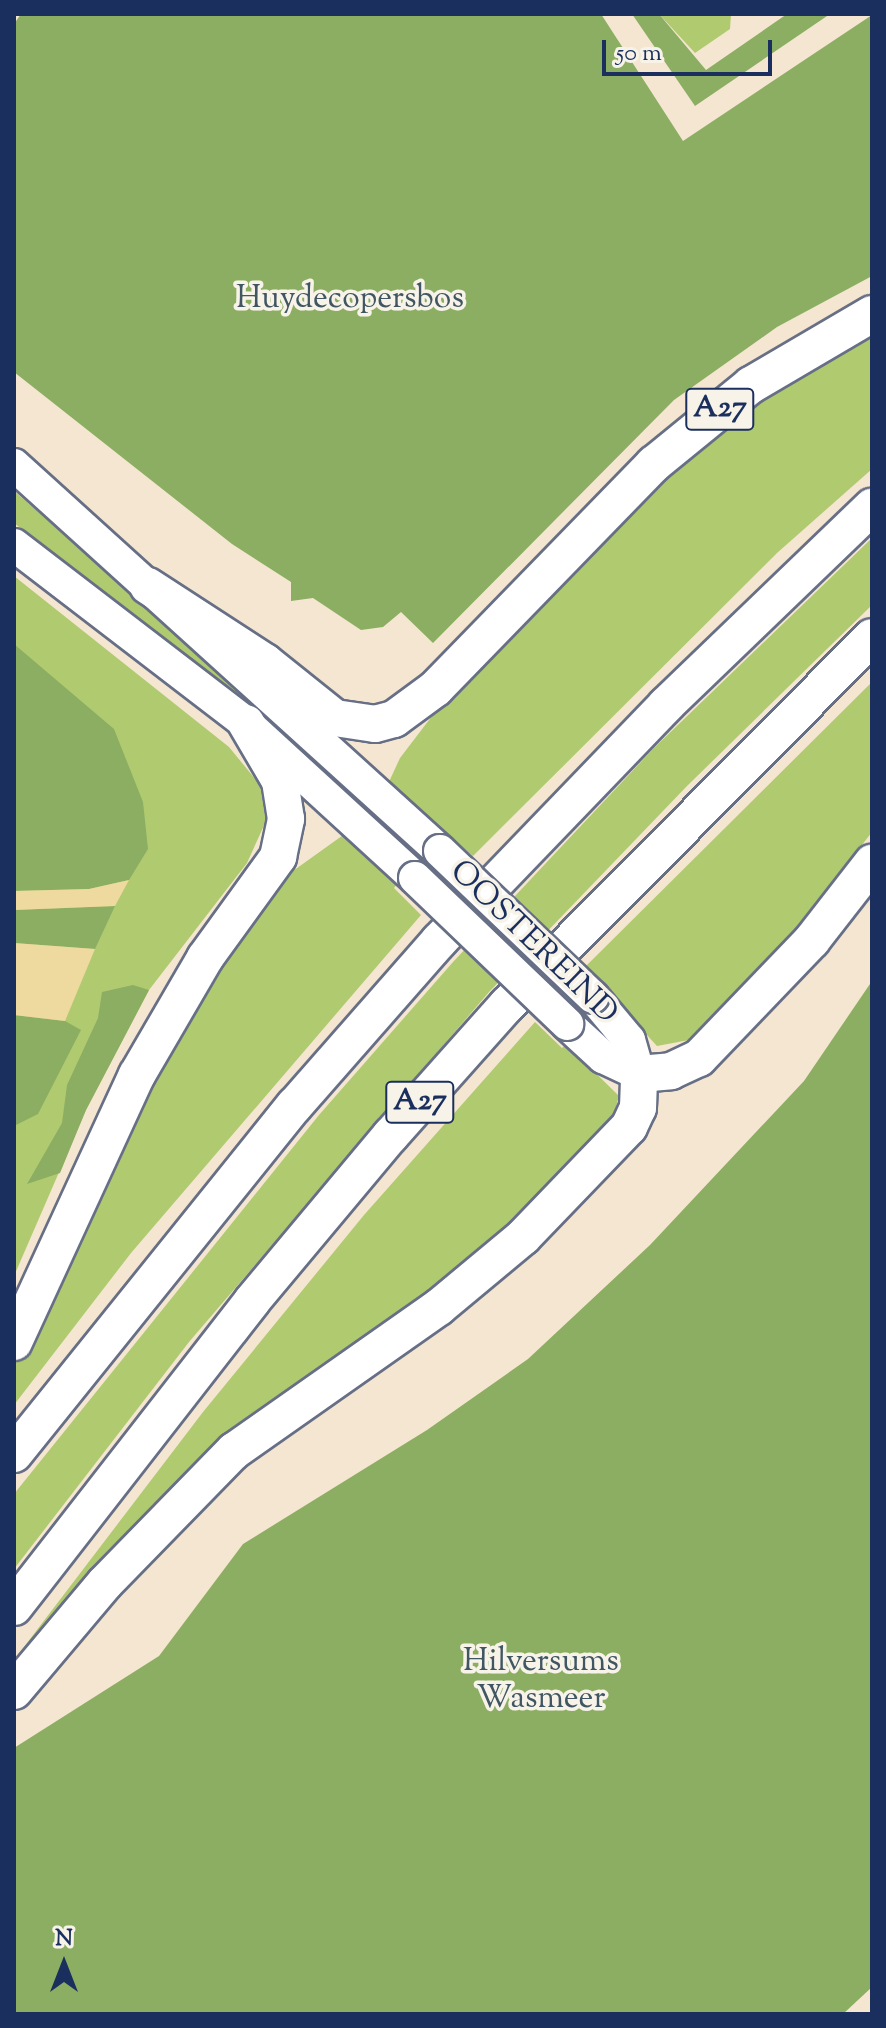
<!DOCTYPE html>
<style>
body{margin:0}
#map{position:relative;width:886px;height:2028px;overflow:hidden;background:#f4e6d0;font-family:"Sorts Mill Goudy",serif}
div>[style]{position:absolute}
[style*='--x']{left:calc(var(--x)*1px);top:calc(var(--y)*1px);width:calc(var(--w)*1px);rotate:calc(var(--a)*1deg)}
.green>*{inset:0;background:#b0ca70}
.forest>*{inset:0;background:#8cae62}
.sand>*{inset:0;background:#eeda9e}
.roads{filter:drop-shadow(2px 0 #676f86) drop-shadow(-2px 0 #676f86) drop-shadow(0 2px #676f86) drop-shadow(0 -2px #676f86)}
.primary>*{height:32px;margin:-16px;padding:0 16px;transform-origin:16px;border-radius:16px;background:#fff}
.motorway>*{height:36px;margin:-18px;padding:0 18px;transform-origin:18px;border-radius:18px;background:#fff}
.bridges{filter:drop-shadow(2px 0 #676f86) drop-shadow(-2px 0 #676f86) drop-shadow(0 2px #676f86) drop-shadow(0 -2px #676f86)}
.primary-bridge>*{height:32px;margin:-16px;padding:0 16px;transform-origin:16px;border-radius:16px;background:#fff}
span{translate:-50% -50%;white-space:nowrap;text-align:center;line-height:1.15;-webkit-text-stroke:7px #f7f3e8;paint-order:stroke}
.shield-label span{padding:2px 6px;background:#f7f3e8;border:2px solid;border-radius:6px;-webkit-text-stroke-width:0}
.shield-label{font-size:30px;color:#1b2f5e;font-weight:700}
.park-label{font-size:32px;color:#405662}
.street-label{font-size:32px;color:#1b2f5e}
.frame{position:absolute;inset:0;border:16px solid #1b2f5e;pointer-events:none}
.north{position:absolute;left:24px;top:1924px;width:80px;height:80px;-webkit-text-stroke:6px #f7f3e8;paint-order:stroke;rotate:0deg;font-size:22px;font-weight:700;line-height:32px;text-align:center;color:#1b2f5e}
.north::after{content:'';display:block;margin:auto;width:28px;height:36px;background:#1b2f5e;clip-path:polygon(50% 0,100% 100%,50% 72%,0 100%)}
.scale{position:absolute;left:602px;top:40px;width:170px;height:36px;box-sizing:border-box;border:4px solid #1b2f5e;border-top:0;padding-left:10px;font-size:24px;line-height:28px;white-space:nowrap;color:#1b2f5e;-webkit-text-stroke:6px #f7f3e8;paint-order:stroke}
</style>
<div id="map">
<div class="green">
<i style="clip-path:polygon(659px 14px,731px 14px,730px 29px,695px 53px)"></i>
<i style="clip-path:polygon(872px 329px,872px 469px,777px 553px,473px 856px,388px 784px,400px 758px,468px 669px,594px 538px,718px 428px)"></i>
<i style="clip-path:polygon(14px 491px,228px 675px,353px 790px,346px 796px,222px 685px,14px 523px)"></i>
<i style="clip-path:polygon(872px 538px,872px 605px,687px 786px,489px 992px,189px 1342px,14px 1569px,14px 1494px,319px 1115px,453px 962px,654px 748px)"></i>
<i style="clip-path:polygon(14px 576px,229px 747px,260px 785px,266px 821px,247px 863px,149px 990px,86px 1110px,14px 1276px)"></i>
<i style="clip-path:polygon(872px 682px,872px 832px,790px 938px,689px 1040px,657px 1046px,585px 967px)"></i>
<i style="clip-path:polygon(346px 833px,398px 883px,394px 888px,421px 915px,131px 1253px,14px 1405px,14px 1362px,173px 1024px,279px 881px)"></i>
<i style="clip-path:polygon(535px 1022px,562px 1048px,566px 1044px,619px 1096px,611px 1125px,468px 1266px,360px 1345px,14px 1682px,14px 1660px,203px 1412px,364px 1215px)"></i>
</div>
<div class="forest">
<i style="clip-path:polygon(21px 14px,601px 14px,683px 141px,872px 15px,872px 276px,777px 327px,674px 400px,433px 643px,401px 612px,383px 627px,361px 630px,313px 598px,291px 601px,291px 582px,232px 544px,14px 372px,14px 24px)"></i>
<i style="clip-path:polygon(632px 14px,659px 14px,706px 70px,787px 14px,830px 14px,695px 106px)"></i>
<i style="clip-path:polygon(14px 644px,114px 729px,143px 802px,148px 849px,129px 880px,89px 889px,14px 891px)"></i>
<i style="clip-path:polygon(115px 906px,95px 949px,14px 943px,14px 910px)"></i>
<i style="clip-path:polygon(872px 981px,872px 1987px,843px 2014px,14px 2014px,14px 1748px,159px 1656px,243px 1544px,427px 1430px,528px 1359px,650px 1245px,804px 1081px)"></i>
<i style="clip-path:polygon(133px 985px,149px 990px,86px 1110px,60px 1173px,27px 1184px,62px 1123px,67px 1085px,98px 1018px,102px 992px)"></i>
<i style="clip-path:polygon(14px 1015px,65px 1021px,81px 1030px,38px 1114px,14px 1126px)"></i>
</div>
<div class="sand">
<i style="clip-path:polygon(129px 880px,115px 906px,14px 910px,14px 891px,89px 889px)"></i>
<i style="clip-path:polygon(14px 943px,95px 949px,65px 1021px,14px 1015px)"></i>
</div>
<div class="roads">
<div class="primary">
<i style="--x:14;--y:465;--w:575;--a:42.18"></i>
<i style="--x:14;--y:545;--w:292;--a:37.5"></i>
<i style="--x:246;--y:723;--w:229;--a:42.5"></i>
<i style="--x:593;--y:997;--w:56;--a:50.1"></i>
<i style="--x:629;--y:1040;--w:35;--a:74"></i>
<i style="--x:567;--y:1024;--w:49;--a:42.5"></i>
<i style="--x:603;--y:1057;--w:40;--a:25"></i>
</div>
<div class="motorway">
<i style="--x:148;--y:586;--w:140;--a:33"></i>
<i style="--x:265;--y:662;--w:90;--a:38.7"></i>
<i style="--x:335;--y:718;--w:40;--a:8.5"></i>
<i style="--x:375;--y:724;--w:20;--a:-15"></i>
<i style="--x:394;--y:719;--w:52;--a:-36.4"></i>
<i style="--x:436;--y:688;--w:313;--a:-45.8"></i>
<i style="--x:654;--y:464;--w:125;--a:-39.2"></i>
<i style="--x:751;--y:385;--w:140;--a:-30.4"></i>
<i style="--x:14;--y:1342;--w:294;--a:-65.3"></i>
<i style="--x:137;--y:1075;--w:135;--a:-59.8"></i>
<i style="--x:205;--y:958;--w:125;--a:-54.1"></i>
<i style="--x:278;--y:857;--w:39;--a:-78"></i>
<i style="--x:286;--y:819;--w:38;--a:-99"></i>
<i style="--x:280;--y:781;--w:67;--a:-120.4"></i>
<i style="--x:14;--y:1454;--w:448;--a:-51.2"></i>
<i style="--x:295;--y:1105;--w:218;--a:-48.7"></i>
<i style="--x:439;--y:941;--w:327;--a:-46.1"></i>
<i style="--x:666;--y:705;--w:286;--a:-43.9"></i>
<i style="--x:14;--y:1607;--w:388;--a:-52.1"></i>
<i style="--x:252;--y:1301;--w:217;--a:-50.1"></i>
<i style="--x:391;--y:1135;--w:174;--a:-48.3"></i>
<i style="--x:507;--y:1005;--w:518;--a:-45.23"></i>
<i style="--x:14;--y:1691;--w:141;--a:-49.9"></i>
<i style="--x:105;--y:1583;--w:185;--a:-45.7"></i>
<i style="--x:234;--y:1451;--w:251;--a:-35.1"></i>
<i style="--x:439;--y:1307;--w:109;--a:-39.8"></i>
<i style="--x:523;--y:1237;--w:153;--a:-46.1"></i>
<i style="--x:629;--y:1127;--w:21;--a:-65"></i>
<i style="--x:638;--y:1108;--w:34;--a:-88"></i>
<i style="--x:639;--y:1074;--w:32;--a:-5"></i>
<i style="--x:671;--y:1071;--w:31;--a:-25"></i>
<i style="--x:699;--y:1058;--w:163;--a:-46.2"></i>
<i style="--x:812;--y:940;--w:98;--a:-52.1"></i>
</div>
</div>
<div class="bridges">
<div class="primary-bridge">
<i style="--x:440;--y:851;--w:211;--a:43.7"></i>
<i style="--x:415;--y:878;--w:211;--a:43.8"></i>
</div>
</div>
<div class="shield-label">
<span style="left:720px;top:409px">A27</span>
<span style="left:420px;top:1102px">A27</span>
</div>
<div class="park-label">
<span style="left:350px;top:299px">Huydecopersbos</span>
<span style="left:541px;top:1681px">Hilversums<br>Wasmeer</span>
</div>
<div class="street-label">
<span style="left:533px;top:943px;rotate:44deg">OOSTEREIND</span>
</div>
<div class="frame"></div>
<div class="north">N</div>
<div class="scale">50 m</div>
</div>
